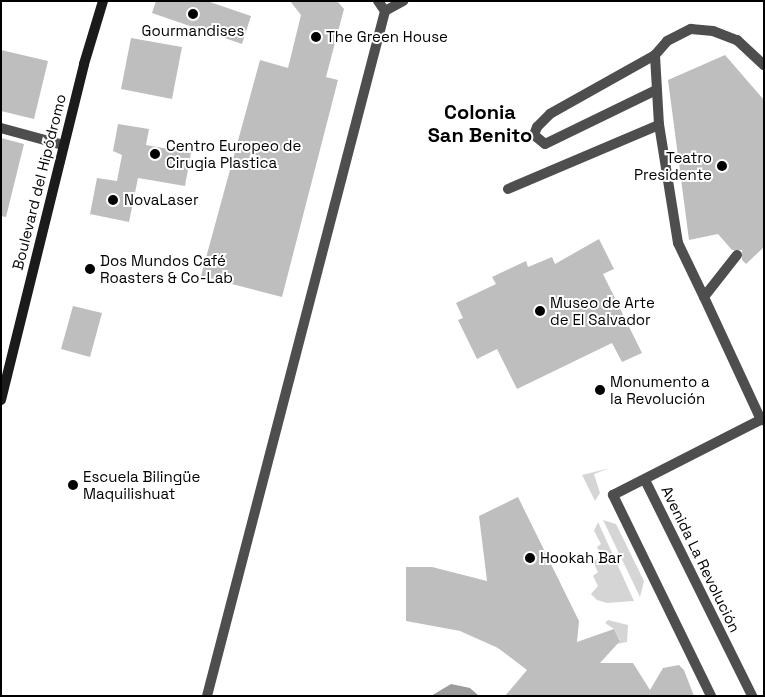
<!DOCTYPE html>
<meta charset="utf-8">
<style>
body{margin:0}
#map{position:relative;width:765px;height:697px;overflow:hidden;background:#fff;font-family:"Space Grotesk",sans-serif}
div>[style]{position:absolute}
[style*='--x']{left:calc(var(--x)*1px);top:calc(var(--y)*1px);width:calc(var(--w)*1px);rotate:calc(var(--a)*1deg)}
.green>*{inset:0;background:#d5d5d5}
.water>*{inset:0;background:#9c9c9c}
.building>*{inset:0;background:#bebebe}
.lane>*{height:10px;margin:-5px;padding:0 5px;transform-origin:5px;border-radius:5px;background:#4e4e4e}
.street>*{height:10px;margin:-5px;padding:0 5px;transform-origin:5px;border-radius:5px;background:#4e4e4e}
.secondary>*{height:10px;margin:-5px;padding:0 5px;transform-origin:5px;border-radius:5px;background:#1b1b1b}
.dots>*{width:14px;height:14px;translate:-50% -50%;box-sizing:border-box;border:2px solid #fff;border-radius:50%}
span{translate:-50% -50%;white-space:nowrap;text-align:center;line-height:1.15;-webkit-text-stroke:4px #fff;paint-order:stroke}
.poi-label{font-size:15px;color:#000}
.left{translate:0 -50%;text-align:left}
.right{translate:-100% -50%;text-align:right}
.street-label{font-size:15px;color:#000}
.district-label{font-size:20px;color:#000;font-weight:700}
.frame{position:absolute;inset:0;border:2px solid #000;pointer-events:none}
</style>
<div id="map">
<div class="green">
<i style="clip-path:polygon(610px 468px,594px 474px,600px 493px,595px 501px,582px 475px)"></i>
<i style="clip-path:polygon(603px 520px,616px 524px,644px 581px,640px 597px)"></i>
<i style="clip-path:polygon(598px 522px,634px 601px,607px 603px,597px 600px,591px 594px,598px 586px,593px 576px,598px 572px,593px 562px,601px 556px,597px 547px,601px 544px,594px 531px)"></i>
<i style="clip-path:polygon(608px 620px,628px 625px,627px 642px,617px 644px,620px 640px,614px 629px,605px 623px)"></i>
</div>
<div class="water">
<i style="clip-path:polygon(451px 684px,470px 688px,479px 696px,431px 696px)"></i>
</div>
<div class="building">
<i style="clip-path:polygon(156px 1px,207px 1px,251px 16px,242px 44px,152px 13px)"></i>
<i style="clip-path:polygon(290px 1px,337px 1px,344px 9px,326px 77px,338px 80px,282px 297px,201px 276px,260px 60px,288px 68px,301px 15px)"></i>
<i style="clip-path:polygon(131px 38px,182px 47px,172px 99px,121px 89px)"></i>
<i style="clip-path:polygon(1px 50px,48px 61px,34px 119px,1px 111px)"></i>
<i style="clip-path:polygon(725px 55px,764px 100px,764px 247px,746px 264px,742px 260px,742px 250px,732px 250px,718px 234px,689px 240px,668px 80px)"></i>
<i style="clip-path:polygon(118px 124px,149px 129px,146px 145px,191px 153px,185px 186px,138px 178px,129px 222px,90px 214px,97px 178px,117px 181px,122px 155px,113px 151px)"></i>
<i style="clip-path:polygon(1px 138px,24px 144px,6px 217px,1px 216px)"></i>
<i style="clip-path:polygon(599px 239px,614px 269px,603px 274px,642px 353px,622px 362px,612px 343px,517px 389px,497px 349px,477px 359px,458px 320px,463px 318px,456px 303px,496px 284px,492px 277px,526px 261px,528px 267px,552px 257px,555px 264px)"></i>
<i style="clip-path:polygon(73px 306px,102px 313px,90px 357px,61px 349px)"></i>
<i style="clip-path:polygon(518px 497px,579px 621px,577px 642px,614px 629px,620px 641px,600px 663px,633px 663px,650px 690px,663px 668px,679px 665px,684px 670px,694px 696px,505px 696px,527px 670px,498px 648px,460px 631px,406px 621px,406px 567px,432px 567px,487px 581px,479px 516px)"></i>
</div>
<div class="lane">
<i style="--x:655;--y:55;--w:120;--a:150.7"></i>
<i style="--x:550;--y:114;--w:18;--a:135"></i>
<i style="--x:537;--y:127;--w:9;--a:111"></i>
<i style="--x:534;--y:135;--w:14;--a:39"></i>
<i style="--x:545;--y:144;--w:123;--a:-25.9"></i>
<i style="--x:508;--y:189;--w:164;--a:-23"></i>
<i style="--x:737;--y:255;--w:53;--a:128.2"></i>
<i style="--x:704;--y:297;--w:60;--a:-115.7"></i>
<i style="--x:678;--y:243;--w:120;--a:-99.1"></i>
<i style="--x:659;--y:125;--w:70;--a:-93.3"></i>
<i style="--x:655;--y:55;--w:18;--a:-49"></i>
<i style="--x:667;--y:41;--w:27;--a:-27"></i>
<i style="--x:691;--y:29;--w:22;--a:5"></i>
<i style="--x:713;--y:31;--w:26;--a:21"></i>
<i style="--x:737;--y:40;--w:37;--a:43"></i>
<i style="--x:704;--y:297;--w:136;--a:65.1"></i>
</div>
<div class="street">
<i style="--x:378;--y:1;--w:12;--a:55"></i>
<i style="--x:385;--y:11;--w:21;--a:-29"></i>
<i style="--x:1;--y:128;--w:64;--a:15.3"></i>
<i style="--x:645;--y:480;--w:241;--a:63.6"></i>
<i style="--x:207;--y:696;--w:708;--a:-75.43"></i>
<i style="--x:711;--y:696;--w:224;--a:-116"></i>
<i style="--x:613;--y:495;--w:169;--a:-27"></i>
</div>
<div class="secondary">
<i style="--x:1;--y:400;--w:346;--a:-76.1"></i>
<i style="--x:84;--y:64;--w:66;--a:-73.2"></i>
</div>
<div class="dots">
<i style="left:193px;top:14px;background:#000"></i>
<i style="left:316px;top:37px;background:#000"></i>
<i style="left:155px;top:154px;background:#000"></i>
<i style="left:722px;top:166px;background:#000"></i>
<i style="left:113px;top:200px;background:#000"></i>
<i style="left:90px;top:269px;background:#000"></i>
<i style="left:540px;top:311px;background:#000"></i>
<i style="left:600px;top:390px;background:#000"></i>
<i style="left:73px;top:485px;background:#000"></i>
<i style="left:530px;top:558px;background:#000"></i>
</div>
<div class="poi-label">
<span style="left:193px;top:31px">Gourmandises</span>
<span class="left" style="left:326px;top:37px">The Green House</span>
<span class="left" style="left:166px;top:154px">Centro Europeo de<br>Cirugia Plastica</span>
<span class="right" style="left:712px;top:166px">Teatro<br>Presidente</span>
<span class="left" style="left:124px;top:200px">NovaLaser</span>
<span class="left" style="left:100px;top:269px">Dos Mundos Café<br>Roasters &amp; Co-Lab</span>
<span class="left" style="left:550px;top:311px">Museo de Arte<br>de El Salvador</span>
<span class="left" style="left:610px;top:390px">Monumento a<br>la Revolución</span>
<span class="left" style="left:83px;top:485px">Escuela Bilingüe<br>Maquilishuat</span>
<span class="left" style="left:540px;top:558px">Hookah Bar</span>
</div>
<div class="street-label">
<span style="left:39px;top:182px;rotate:-76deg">Boulevard del Hipódromo</span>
<span style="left:701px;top:559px;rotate:64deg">Avenida La Revolución</span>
</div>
<div class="district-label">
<span style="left:480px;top:124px">Colonia<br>San Benito</span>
</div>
<div class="frame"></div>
</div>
